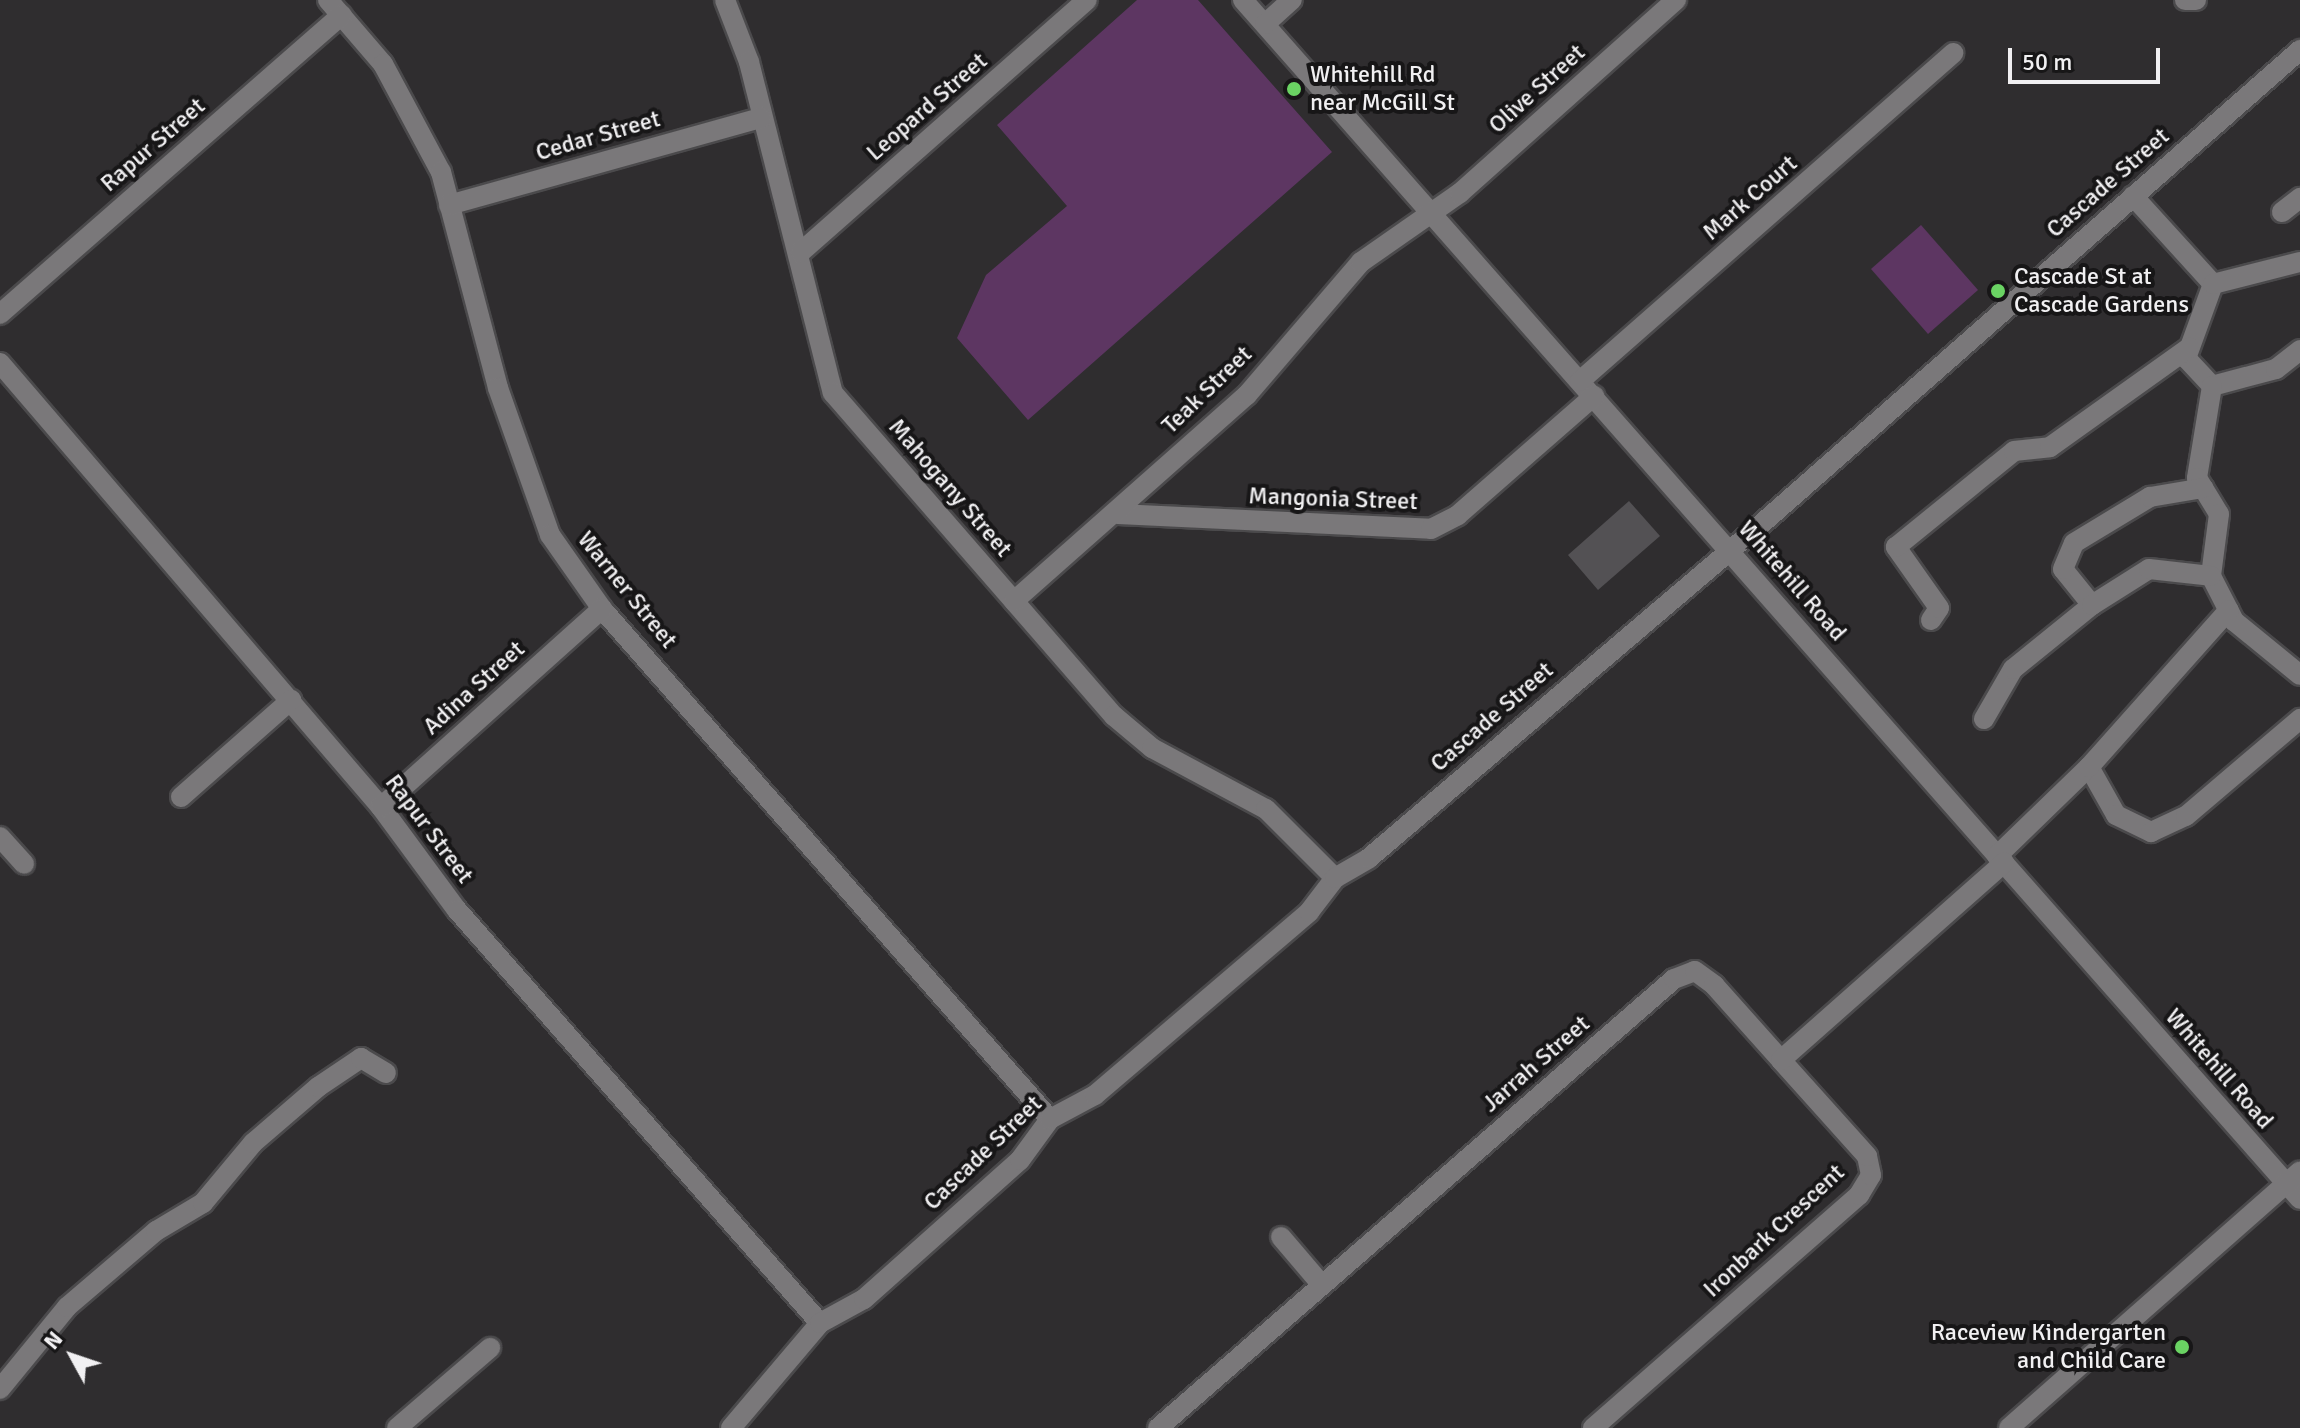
<!DOCTYPE html>
<style>
body{margin:0}
#map{position:relative;width:2300px;height:1428px;overflow:hidden;background:#2f2d2f;font-family:Signika,sans-serif}
div>[style]{position:absolute}
[style*='--x']{left:calc(var(--x)*1px);top:calc(var(--y)*1px);width:calc(var(--w)*1px);rotate:calc(var(--a)*1deg)}
.green>*{inset:0;background:#5d3662}
.building>*{inset:0;background:#535154}
.roads{filter:drop-shadow(2px 0 #4b4a4c) drop-shadow(-2px 0 #4b4a4c) drop-shadow(0 2px #4b4a4c) drop-shadow(0 -2px #4b4a4c)}
.minor>*{height:20px;margin:-10px;padding:0 10px;transform-origin:10px;border-radius:10px;background:#7a787a}
.dots>*{width:22px;height:22px;translate:-50% -50%;box-sizing:border-box;border:4px solid #171617;border-radius:50%}
span{translate:-50% -50%;white-space:nowrap;text-align:center;line-height:1.15;-webkit-text-stroke:8px #171617;paint-order:stroke}
.poi-label{font-size:24px;color:#f1f0f2}
.left{translate:0 -50%;text-align:left}
.right{translate:-100% -50%;text-align:right}
.street-label{font-size:24px;color:#f1f0f2}
.north{position:absolute;left:32px;top:1316px;width:80px;height:80px;-webkit-text-stroke:6px #171617;paint-order:stroke;rotate:310deg;font-size:22px;font-weight:700;line-height:32px;text-align:center;color:#f1f0f2}
.north::after{content:'';display:block;margin:auto;width:28px;height:36px;background:#f1f0f2;clip-path:polygon(50% 0,100% 100%,50% 72%,0 100%)}
.scale{position:absolute;left:2008px;top:48px;width:152px;height:36px;box-sizing:border-box;border:4px solid #f1f0f2;border-top:0;padding-left:10px;font-size:24px;line-height:28px;white-space:nowrap;color:#f1f0f2;-webkit-text-stroke:6px #171617;paint-order:stroke}
</style>
<div id="map">
<div class="green">
<i style="clip-path:polygon(1137px 0,1198px 0,1332px 152px,1028px 420px,957px 338px,986px 275px,1067px 206px,997px 125px)"></i>
<i style="clip-path:polygon(1921px 225px,1978px 290px,1928px 334px,1871px 269px)"></i>
</div>
<div class="building">
<i style="clip-path:polygon(1629px 501px,1660px 536px,1598px 590px,1568px 555px)"></i>
</div>
<div class="roads">
<div class="minor">
<i style="--x:328;--y:0;--w:84;--a:49.3"></i>
<i style="--x:383;--y:64;--w:123;--a:61.8"></i>
<i style="--x:441;--y:172;--w:223;--a:75.2"></i>
<i style="--x:498;--y:388;--w:156;--a:70.5"></i>
<i style="--x:550;--y:535;--w:90;--a:54.9"></i>
<i style="--x:602;--y:609;--w:679;--a:48.7"></i>
<i style="--x:725;--y:0;--w:66;--a:68.8"></i>
<i style="--x:749;--y:62;--w:341;--a:75.8"></i>
<i style="--x:833;--y:393;--w:428;--a:49"></i>
<i style="--x:1114;--y:716;--w:50;--a:40.1"></i>
<i style="--x:1152;--y:748;--w:129;--a:28.2"></i>
<i style="--x:1266;--y:809;--w:98;--a:45"></i>
<i style="--x:1243;--y:0;--w:1598;--a:48.6"></i>
<i style="--x:2185;--y:0;--w:11;--a:0"></i>
<i style="--x:1265;--y:24;--w:36;--a:-42"></i>
<i style="--x:2133;--y:196;--w:119;--a:47.7"></i>
<i style="--x:449;--y:205;--w:324;--a:-15.6"></i>
<i style="--x:2282;--y:212;--w:23;--a:-38"></i>
<i style="--x:801;--y:252;--w:381;--a:-41.4"></i>
<i style="--x:2213;--y:284;--w:79;--a:110"></i>
<i style="--x:2186;--y:358;--w:38;--a:47"></i>
<i style="--x:2212;--y:386;--w:66;--a:-14.9"></i>
<i style="--x:2276;--y:369;--w:31;--a:-38"></i>
<i style="--x:2213;--y:284;--w:90;--a:-14.2"></i>
<i style="--x:0;--y:314;--w:454;--a:-41.2"></i>
<i style="--x:0;--y:363;--w:585;--a:49.37"></i>
<i style="--x:381;--y:807;--w:128;--a:53.6"></i>
<i style="--x:457;--y:910;--w:550;--a:48.69"></i>
<i style="--x:1580;--y:381;--w:497;--a:-41.3"></i>
<i style="--x:2212;--y:386;--w:93;--a:99.3"></i>
<i style="--x:2197;--y:478;--w:42;--a:58.6"></i>
<i style="--x:2219;--y:514;--w:63;--a:97.4"></i>
<i style="--x:2211;--y:576;--w:51;--a:62.9"></i>
<i style="--x:2234;--y:621;--w:85;--a:39.3"></i>
<i style="--x:1118;--y:514;--w:313;--a:2.7"></i>
<i style="--x:1431;--y:529;--w:30;--a:-27"></i>
<i style="--x:1458;--y:515;--w:181;--a:-41.2"></i>
<i style="--x:1014;--y:601;--w:311;--a:-41.5"></i>
<i style="--x:1247;--y:395;--w:175;--a:-49.4"></i>
<i style="--x:1361;--y:262;--w:121;--a:-34.9"></i>
<i style="--x:1460;--y:193;--w:290;--a:-41.8"></i>
<i style="--x:2092;--y:605;--w:46;--a:-128.9"></i>
<i style="--x:2063;--y:569;--w:28;--a:-67"></i>
<i style="--x:2074;--y:543;--w:89;--a:-31.2"></i>
<i style="--x:2150;--y:497;--w:54;--a:-9.6"></i>
<i style="--x:1931;--y:620;--w:14;--a:-56"></i>
<i style="--x:1939;--y:608;--w:75;--a:-125.2"></i>
<i style="--x:1896;--y:547;--w:152;--a:-39.1"></i>
<i style="--x:2014;--y:451;--w:36;--a:-6"></i>
<i style="--x:2050;--y:447;--w:171;--a:-35.5"></i>
<i style="--x:1984;--y:719;--w:58;--a:-59.9"></i>
<i style="--x:2013;--y:669;--w:102;--a:-39"></i>
<i style="--x:2092;--y:605;--w:67;--a:-32.3"></i>
<i style="--x:2149;--y:569;--w:62;--a:6.4"></i>
<i style="--x:2089;--y:767;--w:55;--a:60.6"></i>
<i style="--x:2116;--y:815;--w:39;--a:26"></i>
<i style="--x:2151;--y:832;--w:38;--a:-25"></i>
<i style="--x:2186;--y:816;--w:150;--a:-40.4"></i>
<i style="--x:181;--y:797;--w:147;--a:-41.4"></i>
<i style="--x:381;--y:807;--w:297;--a:-41.9"></i>
<i style="--x:0;--y:837;--w:36;--a:48"></i>
<i style="--x:1997;--y:856;--w:128;--a:-44.1"></i>
<i style="--x:2089;--y:767;--w:210;--a:-48.3"></i>
<i style="--x:1281;--y:1237;--w:62;--a:49.6"></i>
<i style="--x:0;--y:1389;--w:106;--a:-50.7"></i>
<i style="--x:67;--y:1307;--w:117;--a:-40.5"></i>
<i style="--x:156;--y:1231;--w:55;--a:-30.8"></i>
<i style="--x:203;--y:1203;--w:78;--a:-50.2"></i>
<i style="--x:253;--y:1143;--w:86;--a:-40.7"></i>
<i style="--x:318;--y:1087;--w:52;--a:-34"></i>
<i style="--x:361;--y:1058;--w:29;--a:31"></i>
<i style="--x:397;--y:1428;--w:123;--a:-40.7"></i>
<i style="--x:731;--y:1428;--w:138;--a:-49.7"></i>
<i style="--x:820;--y:1323;--w:50;--a:-28.6"></i>
<i style="--x:864;--y:1299;--w:209;--a:-41.7"></i>
<i style="--x:1020;--y:1160;--w:51;--a:-53.8"></i>
<i style="--x:1050;--y:1119;--w:51;--a:-28.1"></i>
<i style="--x:1095;--y:1095;--w:282;--a:-40.5"></i>
<i style="--x:1309;--y:912;--w:43;--a:-52.6"></i>
<i style="--x:1335;--y:878;--w:39;--a:-30"></i>
<i style="--x:1369;--y:858;--w:512;--a:-40.41"></i>
<i style="--x:1759;--y:526;--w:721;--a:-41.34"></i>
<i style="--x:1158;--y:1428;--w:684;--a:-41.03"></i>
<i style="--x:1674;--y:979;--w:22;--a:-21"></i>
<i style="--x:1695;--y:971;--w:24;--a:36"></i>
<i style="--x:1714;--y:985;--w:101;--a:48.2"></i>
<i style="--x:1593;--y:1428;--w:354;--a:-41.2"></i>
<i style="--x:1859;--y:1195;--w:23;--a:-59"></i>
<i style="--x:1871;--y:1175;--w:19;--a:-102"></i>
<i style="--x:1867;--y:1156;--w:129;--a:-131.9"></i>
<i style="--x:1781;--y:1060;--w:298;--a:-41.5"></i>
<i style="--x:2009;--y:1428;--w:388;--a:-41.4"></i>
</div>
</div>
<div class="dots">
<i style="left:1294px;top:89px;background:#6ad363"></i>
<i style="left:1998px;top:291px;background:#6ad363"></i>
<i style="left:2182px;top:1347px;background:#6ad363"></i>
</div>
<div class="poi-label">
<span class="left" style="left:1310px;top:89px">Whitehill Rd<br>near McGill St</span>
<span class="left" style="left:2014px;top:291px">Cascade St at<br>Cascade Gardens</span>
<span class="right" style="left:2166px;top:1347px">Raceview Kindergarten<br>and Child Care</span>
</div>
<div class="street-label">
<span style="left:1537px;top:89px;rotate:-42deg">Olive Street</span>
<span style="left:927px;top:107px;rotate:-41deg">Leopard Street</span>
<span style="left:598px;top:136px;rotate:-16deg">Cedar Street</span>
<span style="left:153px;top:145px;rotate:-41deg">Rapur Street</span>
<span style="left:2108px;top:183px;rotate:-41deg">Cascade Street</span>
<span style="left:1750px;top:198px;rotate:-41deg">Mark Court</span>
<span style="left:1207px;top:390px;rotate:-44deg">Teak Street</span>
<span style="left:950px;top:488px;rotate:49deg">Mahogany Street</span>
<span style="left:1333px;top:499px;rotate:2deg">Mangonia Street</span>
<span style="left:1792px;top:581px;rotate:49deg">Whitehill Road</span>
<span style="left:627px;top:590px;rotate:51deg">Warner Street</span>
<span style="left:474px;top:688px;rotate:-42deg">Adina Street</span>
<span style="left:1492px;top:717px;rotate:-41deg">Cascade Street</span>
<span style="left:429px;top:829px;rotate:53deg">Rapur Street</span>
<span style="left:1536px;top:1064px;rotate:-41deg">Jarrah Street</span>
<span style="left:2219px;top:1069px;rotate:49deg">Whitehill Road</span>
<span style="left:983px;top:1153px;rotate:-44deg">Cascade Street</span>
<span style="left:1774px;top:1231px;rotate:-43deg">Ironbark Crescent</span>
</div>
<div class="north">N</div>
<div class="scale">50 m</div>
</div>
